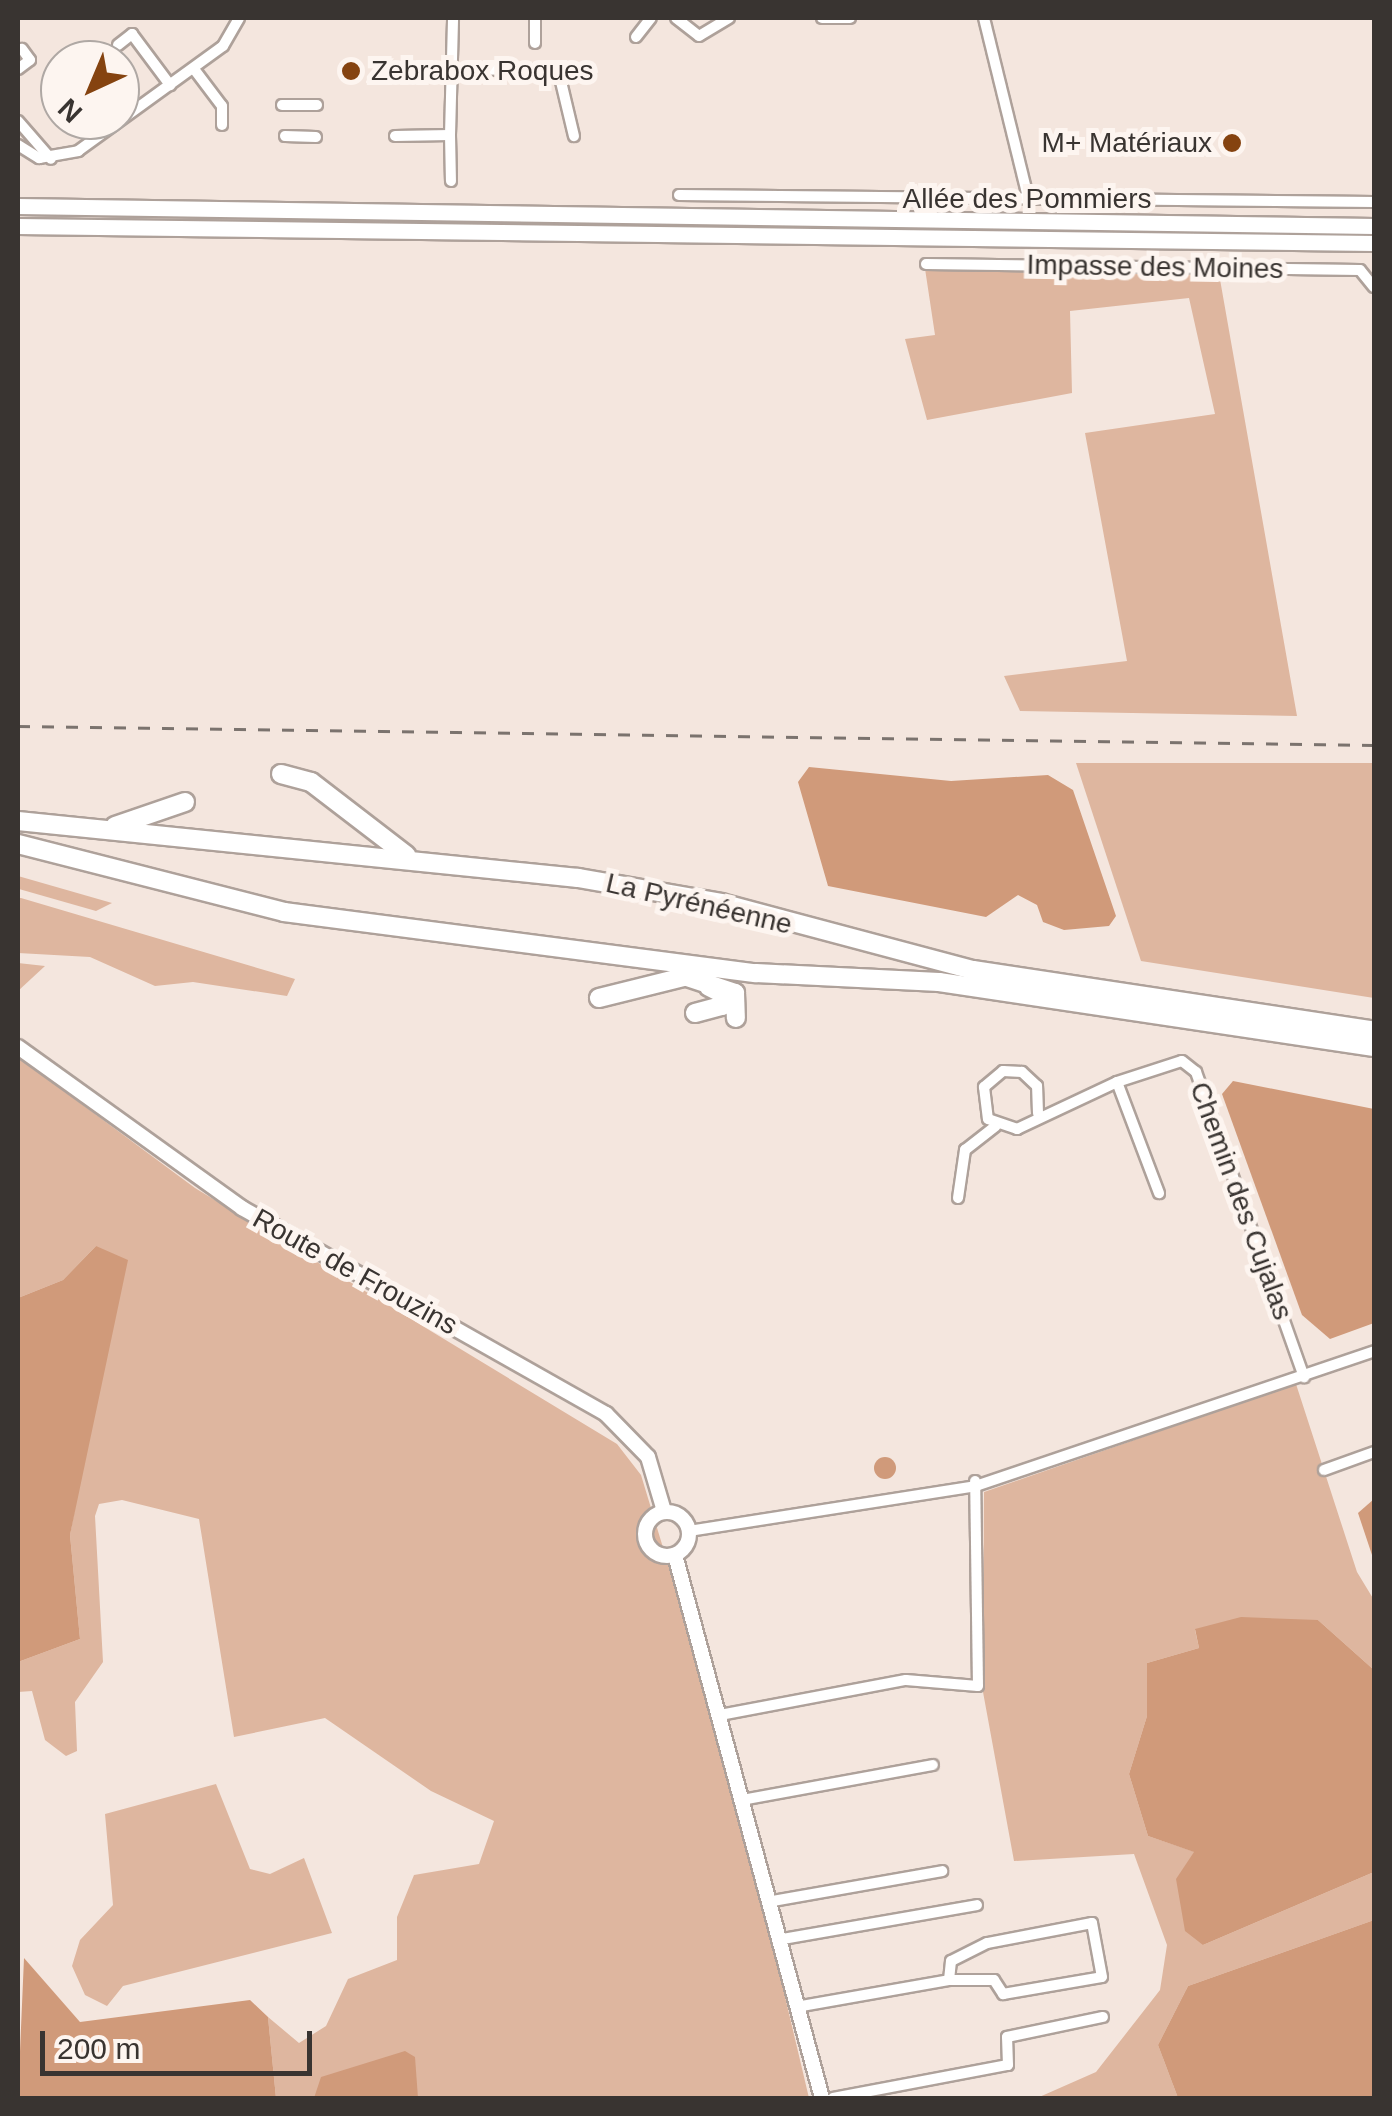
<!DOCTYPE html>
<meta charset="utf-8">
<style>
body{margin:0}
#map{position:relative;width:1392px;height:2116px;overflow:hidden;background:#f4e6de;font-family:Arial,sans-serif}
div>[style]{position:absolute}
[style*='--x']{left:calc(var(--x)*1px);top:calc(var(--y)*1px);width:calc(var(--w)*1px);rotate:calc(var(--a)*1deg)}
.green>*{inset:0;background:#deb69f}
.water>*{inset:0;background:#d09a7a}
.round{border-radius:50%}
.roads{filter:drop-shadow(2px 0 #aea19a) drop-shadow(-2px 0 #aea19a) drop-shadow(0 2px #aea19a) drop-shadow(0 -2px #aea19a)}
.minor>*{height:10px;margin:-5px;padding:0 5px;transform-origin:5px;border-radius:5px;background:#fff}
.secondary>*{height:14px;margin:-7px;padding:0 7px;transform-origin:7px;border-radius:7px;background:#fff}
.secondary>.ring{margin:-7px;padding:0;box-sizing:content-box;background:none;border:14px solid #fff;border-radius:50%}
.primary>*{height:15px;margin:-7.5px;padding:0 7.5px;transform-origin:7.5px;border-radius:7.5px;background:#fff}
.motorway>*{height:18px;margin:-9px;padding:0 9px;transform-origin:9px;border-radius:9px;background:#fff}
.rail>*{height:2.5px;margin-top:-1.25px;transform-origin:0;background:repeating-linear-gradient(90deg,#7b736e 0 12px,transparent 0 24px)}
.dots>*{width:28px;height:28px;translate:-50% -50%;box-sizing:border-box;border:5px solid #fdf5f0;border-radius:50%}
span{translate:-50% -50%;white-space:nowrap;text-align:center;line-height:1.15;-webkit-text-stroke:10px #fdf5f0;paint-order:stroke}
.poi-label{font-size:28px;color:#393431}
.left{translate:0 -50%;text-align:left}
.right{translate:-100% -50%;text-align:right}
.street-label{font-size:28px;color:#393431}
.frame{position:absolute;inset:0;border:20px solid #393431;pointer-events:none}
.north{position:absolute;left:40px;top:40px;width:100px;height:100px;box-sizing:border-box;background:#fdf5f0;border:2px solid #afa8a4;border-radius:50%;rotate:224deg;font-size:28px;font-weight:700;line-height:40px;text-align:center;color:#393431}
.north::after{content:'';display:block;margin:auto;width:35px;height:45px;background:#854310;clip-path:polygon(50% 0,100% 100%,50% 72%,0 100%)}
.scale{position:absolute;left:40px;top:2031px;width:272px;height:45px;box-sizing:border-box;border:5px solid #393431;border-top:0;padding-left:12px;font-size:30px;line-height:35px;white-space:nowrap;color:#393431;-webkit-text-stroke:8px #fdf5f0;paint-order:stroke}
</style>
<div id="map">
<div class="green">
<i style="clip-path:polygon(924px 262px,1218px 268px,1297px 716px,1020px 711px,1004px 676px,1127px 661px,1085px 433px,1215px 414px,1189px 298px,1070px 311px,1072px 393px,927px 420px,905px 339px,935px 335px)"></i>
<i style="clip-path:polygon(1076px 763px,1374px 763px,1374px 998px,1141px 961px)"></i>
<i style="clip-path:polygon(18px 876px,112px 903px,96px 911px,19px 889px)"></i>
<i style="clip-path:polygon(18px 898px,21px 898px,295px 979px,287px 996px,193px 982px,155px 986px,90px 957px,18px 953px)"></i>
<i style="clip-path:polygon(18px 963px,45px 966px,18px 991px)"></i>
<i style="clip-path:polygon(18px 1057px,195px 1188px,617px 1444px,641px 1475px,735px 1785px,809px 2098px,276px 2098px,268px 2017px,299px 2043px,326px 2026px,348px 1979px,397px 1960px,397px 1917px,414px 1875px,479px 1864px,494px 1821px,431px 1791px,325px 1718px,234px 1737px,199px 1519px,122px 1500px,99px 1504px,95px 1516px,103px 1662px,75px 1702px,77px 1751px,66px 1756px,45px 1740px,32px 1691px,18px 1692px,18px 1662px,80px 1639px,70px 1535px,85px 1454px,96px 1246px,63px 1280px,18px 1298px)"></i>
<i style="clip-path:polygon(1296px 1384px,1357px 1572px,1374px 1600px,1374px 1670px,1318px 1620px,1195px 1630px,1199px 1648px,1147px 1663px,1147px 1716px,1129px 1774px,1148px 1836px,1195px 1852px,1187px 1871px,1203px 1945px,1374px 1872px,1374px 1920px,1188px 1986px,1158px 2045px,1178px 2098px,1037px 2098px,1096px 2072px,1160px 1990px,1167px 1945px,1134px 1854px,1014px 1861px,983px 1692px,984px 1492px)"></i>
<i style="clip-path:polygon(216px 1784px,250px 1869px,270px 1874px,304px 1858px,332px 1933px,123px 1986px,107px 2006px,85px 1995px,72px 1966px,80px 1940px,113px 1905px,105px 1814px)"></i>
</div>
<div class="water">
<i style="clip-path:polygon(809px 767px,951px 781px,1048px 775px,1073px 790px,1116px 916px,1109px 926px,1064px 930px,1043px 922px,1037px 905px,1018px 895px,986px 917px,828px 886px,798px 782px)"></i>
<i style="clip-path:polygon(1233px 1081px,1374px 1109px,1374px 1323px,1330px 1339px,1302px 1315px,1222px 1094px)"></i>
<i style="clip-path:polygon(96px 1246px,128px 1260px,70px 1535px,80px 1639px,18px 1662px,18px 1298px,63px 1280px)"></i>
<i class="round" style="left:874px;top:1457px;width:22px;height:22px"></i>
<i style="clip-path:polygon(1374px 1499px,1374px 1561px,1358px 1513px)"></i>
<i style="clip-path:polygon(1241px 1617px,1318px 1620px,1374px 1670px,1374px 1872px,1203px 1945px,1185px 1931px,1176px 1879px,1194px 1852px,1148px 1836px,1129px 1774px,1147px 1716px,1147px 1663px,1199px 1648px,1195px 1629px)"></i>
<i style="clip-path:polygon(1374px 1920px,1374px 2098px,1178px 2098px,1158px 2045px,1188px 1986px)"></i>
<i style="clip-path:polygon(24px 1958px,80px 2022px,250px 2000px,268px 2017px,276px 2098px,18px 2098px)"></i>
<i style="clip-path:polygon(405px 2051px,415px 2057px,418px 2098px,314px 2098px,321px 2077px)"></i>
</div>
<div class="roads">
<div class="minor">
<i style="--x:535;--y:18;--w:25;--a:90"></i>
<i style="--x:676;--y:18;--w:29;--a:38"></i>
<i style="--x:699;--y:36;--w:35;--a:-31"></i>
<i style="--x:822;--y:18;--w:28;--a:0"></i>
<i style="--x:984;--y:18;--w:184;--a:76.2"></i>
<i style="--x:636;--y:37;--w:24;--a:-52"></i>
<i style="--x:118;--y:45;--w:18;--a:-38"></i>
<i style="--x:132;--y:34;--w:64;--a:53.3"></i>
<i style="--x:18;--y:69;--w:15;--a:-37"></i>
<i style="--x:30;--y:60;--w:14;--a:-126"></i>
<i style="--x:194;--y:69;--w:46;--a:52.9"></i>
<i style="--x:222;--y:106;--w:19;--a:90"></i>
<i style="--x:449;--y:70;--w:109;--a:-0.5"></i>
<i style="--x:558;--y:69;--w:69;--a:76.6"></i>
<i style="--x:282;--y:105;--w:35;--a:0"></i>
<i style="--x:18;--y:121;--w:50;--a:49"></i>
<i style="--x:450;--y:135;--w:46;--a:88.8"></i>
<i style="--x:285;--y:136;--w:31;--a:2"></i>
<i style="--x:395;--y:136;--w:55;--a:-1"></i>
<i style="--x:450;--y:135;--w:117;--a:-88.5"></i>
<i style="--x:18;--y:145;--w:25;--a:32"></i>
<i style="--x:39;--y:158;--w:40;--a:-10"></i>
<i style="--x:78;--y:151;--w:179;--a:-35.9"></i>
<i style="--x:223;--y:46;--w:32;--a:-60"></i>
<i style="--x:679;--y:195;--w:695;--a:0.58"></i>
<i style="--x:926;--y:264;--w:434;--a:0.8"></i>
<i style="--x:1360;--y:270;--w:22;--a:51"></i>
<i style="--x:1117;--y:1082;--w:119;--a:69.3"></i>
<i style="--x:1038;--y:1113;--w:27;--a:-92"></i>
<i style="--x:1037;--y:1086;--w:21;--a:-137"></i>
<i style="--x:1022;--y:1072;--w:19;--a:-177"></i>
<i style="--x:1003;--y:1071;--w:25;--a:140"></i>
<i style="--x:984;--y:1087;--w:32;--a:83"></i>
<i style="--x:988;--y:1119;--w:31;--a:19"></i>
<i style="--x:1017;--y:1129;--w:110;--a:-25.2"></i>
<i style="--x:1117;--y:1082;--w:68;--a:-17.9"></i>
<i style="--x:1182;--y:1061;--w:18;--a:38"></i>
<i style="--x:1196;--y:1072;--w:324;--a:70.5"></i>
<i style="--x:958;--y:1198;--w:49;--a:-81.7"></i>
<i style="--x:965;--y:1150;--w:39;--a:-38"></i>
<i style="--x:1324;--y:1470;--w:53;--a:-19.8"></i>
<i style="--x:689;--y:1531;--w:291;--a:-8.9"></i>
<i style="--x:976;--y:1486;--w:420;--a:-18.7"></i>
<i style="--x:720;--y:1715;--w:189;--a:-10.7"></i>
<i style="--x:906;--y:1680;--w:72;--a:4.8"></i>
<i style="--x:978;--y:1686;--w:205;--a:-90.8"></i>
<i style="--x:742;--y:1800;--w:194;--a:-10.4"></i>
<i style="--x:767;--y:1902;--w:178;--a:-10"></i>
<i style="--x:777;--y:1940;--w:203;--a:-9.9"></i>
<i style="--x:796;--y:2007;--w:155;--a:-10"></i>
<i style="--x:949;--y:1980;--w:45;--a:0"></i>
<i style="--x:994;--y:1980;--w:17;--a:57"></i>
<i style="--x:1003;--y:1994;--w:100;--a:-9.7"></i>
<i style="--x:1102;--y:1977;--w:55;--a:-100.5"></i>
<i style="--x:1092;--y:1923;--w:107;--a:169.2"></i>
<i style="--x:987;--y:1943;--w:40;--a:153.4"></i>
<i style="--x:951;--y:1961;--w:19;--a:96"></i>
<i style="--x:833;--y:2098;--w:178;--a:-10.7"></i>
<i style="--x:1008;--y:2065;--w:28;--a:-92"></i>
<i style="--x:1007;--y:2037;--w:98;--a:-11.8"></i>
</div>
<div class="secondary">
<i style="--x:18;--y:1047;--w:276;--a:35.7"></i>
<i style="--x:242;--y:1208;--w:418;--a:29.5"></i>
<i style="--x:606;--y:1414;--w:60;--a:45.7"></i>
<i style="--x:648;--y:1457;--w:56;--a:73.5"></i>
<i class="ring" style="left:645px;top:1512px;width:30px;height:30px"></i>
<i style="--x:675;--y:1555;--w:563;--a:74.85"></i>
</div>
<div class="primary">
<i style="--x:18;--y:206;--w:1356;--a:0.85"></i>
<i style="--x:18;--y:226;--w:1356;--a:0.72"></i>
</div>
<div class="motorway">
<i style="--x:281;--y:774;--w:31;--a:15"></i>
<i style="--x:311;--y:782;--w:120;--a:37.5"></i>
<i style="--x:18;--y:821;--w:563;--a:5.81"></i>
<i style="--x:578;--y:878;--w:145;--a:9.9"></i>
<i style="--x:721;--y:903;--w:261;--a:14.9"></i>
<i style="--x:973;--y:970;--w:406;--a:8.6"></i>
<i style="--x:115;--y:826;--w:74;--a:-18.9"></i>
<i style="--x:18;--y:844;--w:275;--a:14.3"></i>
<i style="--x:284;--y:912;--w:476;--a:7.4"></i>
<i style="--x:756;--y:973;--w:183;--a:2.8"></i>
<i style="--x:939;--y:982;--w:440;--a:8.5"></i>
<i style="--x:684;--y:976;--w:54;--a:18.4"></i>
<i style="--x:735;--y:993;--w:25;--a:88"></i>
<i style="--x:599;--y:998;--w:112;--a:-13.9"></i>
<i style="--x:695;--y:1013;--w:28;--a:-15"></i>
<i style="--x:722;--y:1006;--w:12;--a:-85"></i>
<i style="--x:723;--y:994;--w:16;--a:-153"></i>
</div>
</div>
<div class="rail">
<i style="--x:18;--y:726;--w:1356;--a:0.8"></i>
</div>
<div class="dots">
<i style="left:351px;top:71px;background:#854310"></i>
<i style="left:1232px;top:143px;background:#854310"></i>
</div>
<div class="poi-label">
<span class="left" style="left:371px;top:71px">Zebrabox Roques</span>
<span class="right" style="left:1212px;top:143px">M+ Matériaux</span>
</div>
<div class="street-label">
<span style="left:1027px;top:199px">Allée des Pommiers</span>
<span style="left:1155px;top:267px;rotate:1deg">Impasse des Moines</span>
<span style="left:699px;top:904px;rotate:13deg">La Pyrénéenne</span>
<span style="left:1241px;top:1201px;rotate:70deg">Chemin des Cujalas</span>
<span style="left:355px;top:1272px;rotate:29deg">Route de Frouzins</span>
</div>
<div class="frame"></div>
<div class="north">N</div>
<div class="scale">200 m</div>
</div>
